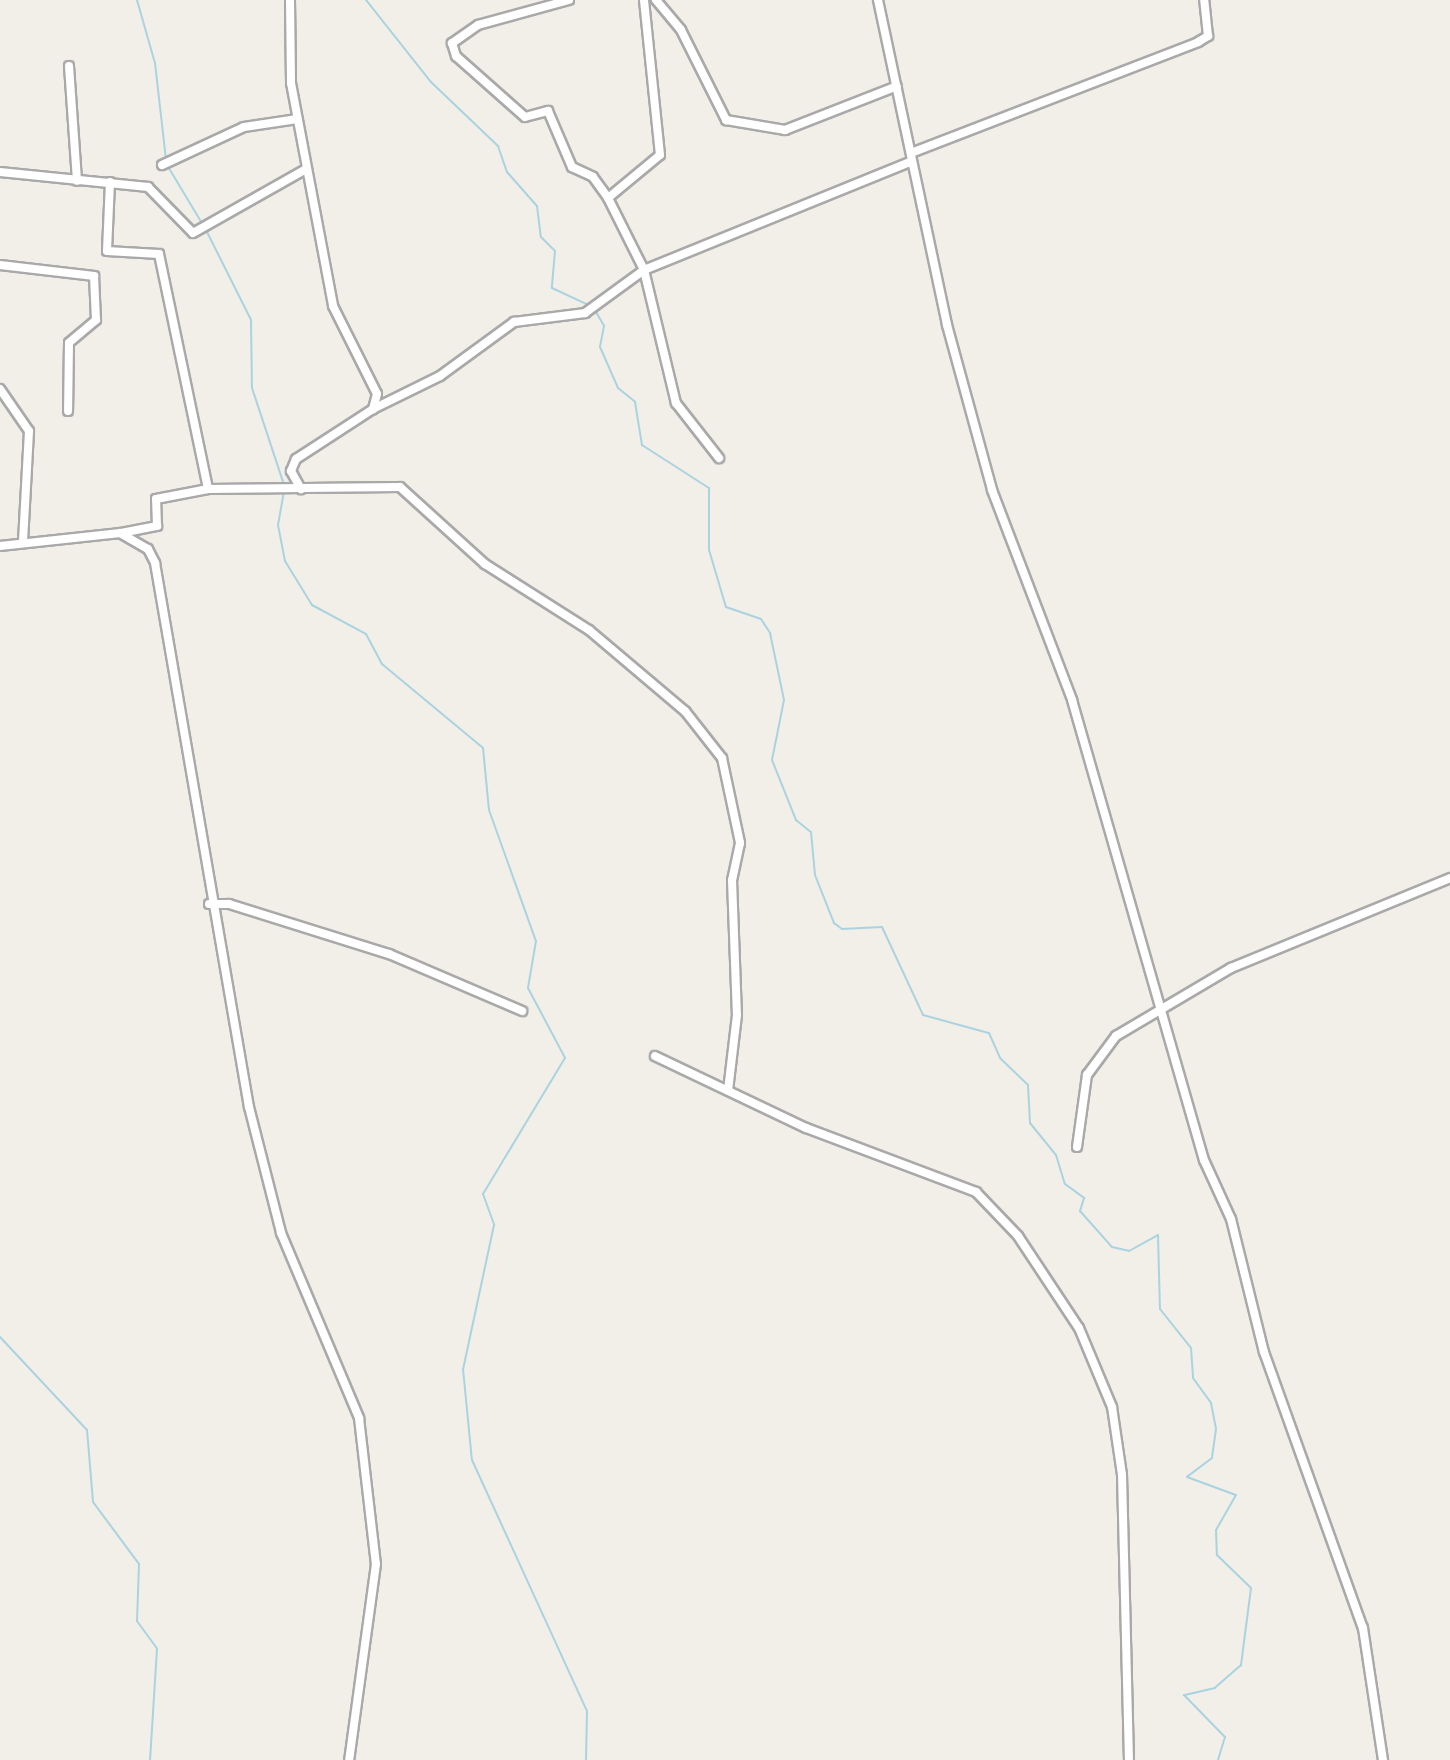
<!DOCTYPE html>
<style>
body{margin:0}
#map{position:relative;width:1450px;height:1760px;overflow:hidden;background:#f2efe9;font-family:"Space Grotesk",sans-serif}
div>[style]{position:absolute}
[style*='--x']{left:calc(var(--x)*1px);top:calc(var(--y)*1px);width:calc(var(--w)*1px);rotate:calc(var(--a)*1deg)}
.stream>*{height:2px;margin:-1px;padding:0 1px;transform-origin:1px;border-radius:1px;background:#aad3df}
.roads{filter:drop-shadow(2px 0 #a9a9a9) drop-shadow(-2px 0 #a9a9a9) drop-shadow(0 2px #a9a9a9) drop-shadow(0 -2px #a9a9a9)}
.minor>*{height:8px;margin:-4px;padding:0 4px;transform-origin:4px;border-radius:4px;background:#fff}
span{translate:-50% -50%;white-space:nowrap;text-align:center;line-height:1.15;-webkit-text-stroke:6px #fff;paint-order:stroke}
</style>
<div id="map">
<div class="stream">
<i style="--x:137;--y:0;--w:66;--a:74.1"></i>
<i style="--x:155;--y:63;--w:97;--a:83.5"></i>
<i style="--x:366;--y:0;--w:105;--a:51.6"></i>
<i style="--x:431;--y:82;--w:93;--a:43.7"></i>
<i style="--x:498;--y:146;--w:28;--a:71"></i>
<i style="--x:507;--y:172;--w:45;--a:48.6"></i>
<i style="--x:537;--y:206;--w:31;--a:83"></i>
<i style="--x:541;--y:237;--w:20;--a:45"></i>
<i style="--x:555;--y:251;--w:37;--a:95"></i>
<i style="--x:552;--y:288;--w:40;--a:25"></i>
<i style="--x:167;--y:165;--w:70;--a:59"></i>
<i style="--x:206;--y:230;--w:101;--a:63.4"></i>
<i style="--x:251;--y:320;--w:68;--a:89.2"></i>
<i style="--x:252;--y:388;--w:102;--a:71.7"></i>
<i style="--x:596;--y:312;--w:16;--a:60"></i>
<i style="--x:604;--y:326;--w:21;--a:101"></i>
<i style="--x:600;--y:347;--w:45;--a:66.3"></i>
<i style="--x:618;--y:388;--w:22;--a:39"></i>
<i style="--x:635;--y:402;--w:44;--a:80.8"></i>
<i style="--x:642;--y:445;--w:80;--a:32.7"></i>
<i style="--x:709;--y:488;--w:62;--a:90"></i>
<i style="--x:709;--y:550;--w:59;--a:73.4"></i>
<i style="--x:726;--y:607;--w:37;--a:19"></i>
<i style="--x:761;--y:619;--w:17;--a:57"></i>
<i style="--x:770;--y:633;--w:68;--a:78.2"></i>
<i style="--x:784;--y:700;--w:61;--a:101.3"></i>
<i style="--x:772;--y:760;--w:65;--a:68.2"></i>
<i style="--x:796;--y:820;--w:19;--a:39"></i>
<i style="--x:811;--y:832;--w:43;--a:84.7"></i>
<i style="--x:815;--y:875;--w:52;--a:68.4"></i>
<i style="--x:834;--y:923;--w:10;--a:37"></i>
<i style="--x:842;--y:929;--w:40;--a:-2.9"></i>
<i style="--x:882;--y:927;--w:97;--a:65"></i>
<i style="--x:923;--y:1015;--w:68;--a:15.3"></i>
<i style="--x:989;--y:1033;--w:27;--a:66"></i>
<i style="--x:1000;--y:1058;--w:39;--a:44"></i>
<i style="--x:1028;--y:1085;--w:38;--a:87"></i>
<i style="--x:1030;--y:1123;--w:41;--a:50.9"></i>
<i style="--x:1056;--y:1155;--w:30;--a:73"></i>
<i style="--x:1065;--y:1184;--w:24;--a:36"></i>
<i style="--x:1084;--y:1198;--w:14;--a:107"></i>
<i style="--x:1080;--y:1211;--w:48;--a:48.4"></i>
<i style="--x:1112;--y:1247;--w:17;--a:13"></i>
<i style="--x:1129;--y:1251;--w:33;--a:-29"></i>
<i style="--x:1158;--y:1235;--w:74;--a:88.5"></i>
<i style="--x:1160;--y:1309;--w:50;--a:51.5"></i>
<i style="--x:1191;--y:1348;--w:30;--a:86"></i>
<i style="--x:1193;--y:1378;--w:31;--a:54"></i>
<i style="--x:1211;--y:1403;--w:26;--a:79"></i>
<i style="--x:1216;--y:1429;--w:29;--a:98"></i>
<i style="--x:1212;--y:1458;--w:31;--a:143"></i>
<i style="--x:1187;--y:1477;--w:52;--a:20.2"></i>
<i style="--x:1236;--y:1495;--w:40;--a:119.7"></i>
<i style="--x:1216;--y:1530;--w:25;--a:88"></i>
<i style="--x:1217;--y:1555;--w:47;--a:44.1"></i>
<i style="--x:1251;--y:1588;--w:78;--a:97.4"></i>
<i style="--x:1241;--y:1665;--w:35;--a:139"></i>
<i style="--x:1215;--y:1688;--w:32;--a:167"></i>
<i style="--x:1184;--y:1695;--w:59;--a:45.7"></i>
<i style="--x:1225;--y:1737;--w:24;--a:107"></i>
<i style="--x:284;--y:491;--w:35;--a:100"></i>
<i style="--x:278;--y:525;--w:37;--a:79"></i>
<i style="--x:285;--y:561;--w:52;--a:58.5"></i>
<i style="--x:312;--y:605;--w:61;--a:28.2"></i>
<i style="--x:366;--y:634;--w:34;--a:62"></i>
<i style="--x:382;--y:664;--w:131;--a:39.7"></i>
<i style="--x:483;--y:748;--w:62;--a:84.5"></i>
<i style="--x:489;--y:810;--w:139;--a:70.3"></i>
<i style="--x:536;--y:941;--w:48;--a:99.7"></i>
<i style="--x:528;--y:988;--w:79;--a:62.1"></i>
<i style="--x:565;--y:1058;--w:159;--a:121.1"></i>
<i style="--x:483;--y:1194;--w:33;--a:70"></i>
<i style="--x:494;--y:1225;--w:147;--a:102.1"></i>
<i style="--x:463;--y:1369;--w:91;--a:84.4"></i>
<i style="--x:472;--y:1460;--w:276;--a:65.4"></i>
<i style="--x:587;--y:1711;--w:49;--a:91.2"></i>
<i style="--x:0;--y:1337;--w:127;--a:46.9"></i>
<i style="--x:87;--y:1430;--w:72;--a:85.2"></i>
<i style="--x:93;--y:1502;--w:77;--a:53.4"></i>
<i style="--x:139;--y:1564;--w:57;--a:92"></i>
<i style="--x:137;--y:1621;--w:34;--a:54"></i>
<i style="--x:157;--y:1649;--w:111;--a:93.6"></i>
</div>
<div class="roads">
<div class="minor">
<i style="--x:290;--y:0;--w:83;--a:89.3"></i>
<i style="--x:291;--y:83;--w:227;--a:79.3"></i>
<i style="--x:333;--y:306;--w:98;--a:63.4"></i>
<i style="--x:377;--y:394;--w:16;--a:105"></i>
<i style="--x:373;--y:409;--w:92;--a:147"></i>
<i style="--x:296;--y:459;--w:13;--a:113"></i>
<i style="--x:291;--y:471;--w:21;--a:61"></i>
<i style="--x:569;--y:0;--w:94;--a:164.6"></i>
<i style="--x:478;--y:25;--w:32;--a:145"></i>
<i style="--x:452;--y:43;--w:14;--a:73"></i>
<i style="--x:456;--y:56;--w:92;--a:41.5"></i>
<i style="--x:525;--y:117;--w:24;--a:-15"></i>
<i style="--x:548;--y:111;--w:61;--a:66.8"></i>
<i style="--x:572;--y:167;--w:23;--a:25"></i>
<i style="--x:593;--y:177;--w:26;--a:54"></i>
<i style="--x:608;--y:198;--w:80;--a:63.4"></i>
<i style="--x:644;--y:270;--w:137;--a:76.5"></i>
<i style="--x:676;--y:403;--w:70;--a:52"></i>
<i style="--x:656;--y:0;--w:39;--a:50"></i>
<i style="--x:681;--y:30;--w:101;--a:63.4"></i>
<i style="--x:726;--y:120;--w:60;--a:9.6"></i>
<i style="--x:785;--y:130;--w:120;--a:-21.4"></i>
<i style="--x:878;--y:0;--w:332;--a:78"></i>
<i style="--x:947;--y:325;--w:171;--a:74.7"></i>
<i style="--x:992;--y:490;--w:225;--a:69.1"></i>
<i style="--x:1072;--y:700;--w:479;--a:74"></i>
<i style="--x:1204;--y:1160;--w:65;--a:65.4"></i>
<i style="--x:1231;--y:1219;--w:137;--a:76.1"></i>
<i style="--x:1264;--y:1352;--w:293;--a:70.3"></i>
<i style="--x:1363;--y:1628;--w:134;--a:81.4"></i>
<i style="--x:69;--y:66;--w:115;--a:86"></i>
<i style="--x:911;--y:153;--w:308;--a:-21.1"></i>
<i style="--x:1198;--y:42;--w:12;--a:-31"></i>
<i style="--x:1208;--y:36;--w:36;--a:-96"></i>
<i style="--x:162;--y:165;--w:90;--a:-24.9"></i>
<i style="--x:244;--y:127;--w:54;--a:-8.6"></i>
<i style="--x:0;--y:172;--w:149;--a:5.8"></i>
<i style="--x:148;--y:187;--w:64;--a:45.6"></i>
<i style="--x:193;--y:233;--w:130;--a:-29.5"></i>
<i style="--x:110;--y:182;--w:69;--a:92.5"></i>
<i style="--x:107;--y:251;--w:52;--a:3.3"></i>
<i style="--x:159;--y:254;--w:240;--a:78.2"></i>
<i style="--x:608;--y:198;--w:67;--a:-39.6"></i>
<i style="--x:660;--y:155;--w:156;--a:-95.9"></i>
<i style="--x:0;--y:265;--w:95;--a:6.7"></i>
<i style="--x:94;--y:276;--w:44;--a:87.4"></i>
<i style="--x:96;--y:320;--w:35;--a:140"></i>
<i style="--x:69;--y:343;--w:68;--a:90.8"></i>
<i style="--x:0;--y:389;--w:51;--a:55.4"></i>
<i style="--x:29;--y:431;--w:110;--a:93.1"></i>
<i style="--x:373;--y:409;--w:75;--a:-26.2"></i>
<i style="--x:440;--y:376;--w:92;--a:-36.1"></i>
<i style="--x:514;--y:322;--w:72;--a:-7.2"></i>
<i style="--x:585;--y:313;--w:73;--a:-36.1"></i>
<i style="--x:644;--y:270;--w:289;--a:-22.1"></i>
<i style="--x:121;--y:533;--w:37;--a:-11"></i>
<i style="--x:157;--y:526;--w:27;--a:-92"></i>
<i style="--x:156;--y:499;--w:53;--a:-10.9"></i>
<i style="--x:208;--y:489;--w:192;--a:-0.6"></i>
<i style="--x:400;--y:487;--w:115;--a:42.2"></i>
<i style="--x:485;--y:564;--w:123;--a:32.4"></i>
<i style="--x:589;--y:630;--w:126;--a:40.2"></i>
<i style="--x:685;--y:711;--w:60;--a:51.8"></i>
<i style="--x:722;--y:758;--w:87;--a:78"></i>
<i style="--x:740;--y:843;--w:38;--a:102"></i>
<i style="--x:732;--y:880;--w:135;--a:87.9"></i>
<i style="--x:737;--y:1015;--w:76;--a:96.8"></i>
<i style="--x:0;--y:546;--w:121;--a:-6.2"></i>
<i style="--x:120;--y:533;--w:32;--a:30"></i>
<i style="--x:148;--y:549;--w:16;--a:63"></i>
<i style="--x:155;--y:563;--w:552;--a:80.2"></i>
<i style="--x:249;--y:1107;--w:130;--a:75.7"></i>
<i style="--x:281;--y:1233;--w:201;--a:67.1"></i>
<i style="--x:359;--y:1418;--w:147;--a:83.4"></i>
<i style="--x:376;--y:1564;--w:198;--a:97.8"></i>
<i style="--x:209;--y:904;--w:20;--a:0"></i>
<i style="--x:229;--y:904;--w:168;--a:17.4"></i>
<i style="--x:389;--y:954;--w:145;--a:23.2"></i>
<i style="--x:655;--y:1056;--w:167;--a:25.5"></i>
<i style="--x:806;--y:1128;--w:182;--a:20.6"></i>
<i style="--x:976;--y:1192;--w:61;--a:46.3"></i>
<i style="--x:1018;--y:1236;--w:110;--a:56.5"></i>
<i style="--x:1079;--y:1328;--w:86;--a:67.3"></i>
<i style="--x:1112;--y:1407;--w:69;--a:81.6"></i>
<i style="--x:1122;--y:1475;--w:285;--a:88.6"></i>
<i style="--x:1077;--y:1147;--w:73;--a:-82.1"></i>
<i style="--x:1087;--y:1075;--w:49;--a:-53.4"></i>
<i style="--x:1116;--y:1036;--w:134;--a:-30.6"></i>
<i style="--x:1231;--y:968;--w:237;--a:-22.3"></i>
</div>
</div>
</div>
